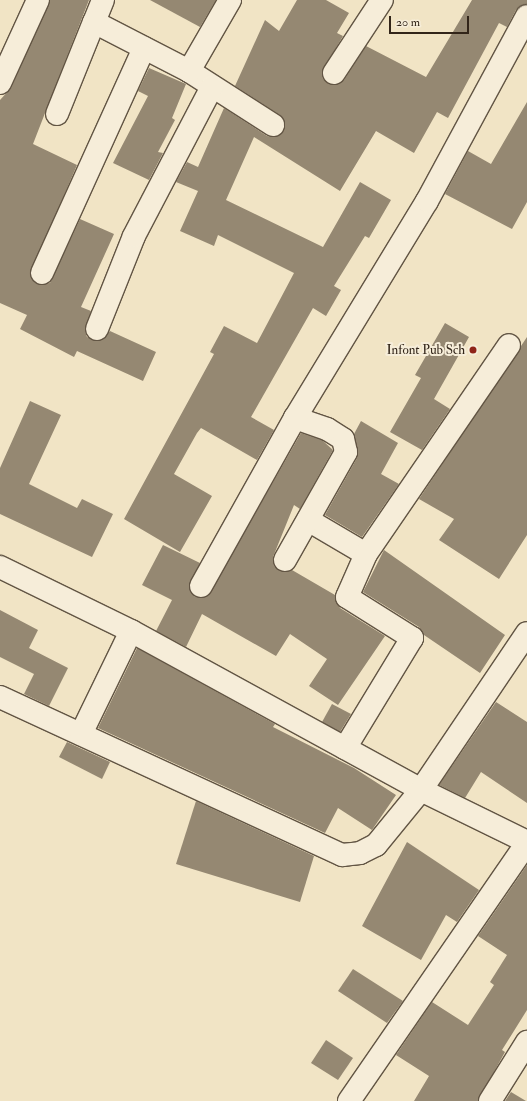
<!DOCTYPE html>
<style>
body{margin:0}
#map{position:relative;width:527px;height:1101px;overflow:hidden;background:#f1e4c5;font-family:"IM FELL Double Pica",serif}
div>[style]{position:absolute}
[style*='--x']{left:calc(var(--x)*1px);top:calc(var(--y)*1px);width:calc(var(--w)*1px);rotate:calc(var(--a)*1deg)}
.building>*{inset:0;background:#958872}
.roads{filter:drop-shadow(1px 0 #625544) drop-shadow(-1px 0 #625544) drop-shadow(0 1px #625544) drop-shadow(0 -1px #625544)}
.minor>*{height:22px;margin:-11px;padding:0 11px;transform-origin:11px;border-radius:11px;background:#f6edd9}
.dots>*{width:11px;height:11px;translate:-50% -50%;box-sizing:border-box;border:2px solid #f6edd9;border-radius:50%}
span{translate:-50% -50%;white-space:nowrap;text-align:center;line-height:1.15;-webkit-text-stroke:4px #f6edd9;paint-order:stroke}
.poi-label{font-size:13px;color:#322519}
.right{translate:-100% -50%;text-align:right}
.scale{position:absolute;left:389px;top:16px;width:80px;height:18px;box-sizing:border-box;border:2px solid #322519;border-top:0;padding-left:5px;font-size:12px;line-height:14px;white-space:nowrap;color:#322519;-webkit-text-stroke:3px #f6edd9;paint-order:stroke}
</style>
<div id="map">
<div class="building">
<i style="clip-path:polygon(50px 0,89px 0,33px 144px,77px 165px,30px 275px,37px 284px,50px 283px,80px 219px,114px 234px,81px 307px,91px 311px,85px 331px,87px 337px,98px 341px,110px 331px,156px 352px,143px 381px,77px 351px,74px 357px,20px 329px,27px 315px,0 303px,0 100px,11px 88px)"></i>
<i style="clip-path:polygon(150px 0,216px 0,200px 27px)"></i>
<i style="clip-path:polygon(297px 0,326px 0,349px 13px,337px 33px,343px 36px,322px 72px,323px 79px,334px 85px,344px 80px,366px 46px,426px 77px,472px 0,527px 0,527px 4px,516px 10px,507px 27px,499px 23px,448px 118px,437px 112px,414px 153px,376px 131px,340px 191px,254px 137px,226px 200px,323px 247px,360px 182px,391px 200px,369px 238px,365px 236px,334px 286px,341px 290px,326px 316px,313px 308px,251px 417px,274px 430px,257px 460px,201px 428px,197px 433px,174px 474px,212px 496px,180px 552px,124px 519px,214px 354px,210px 352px,224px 326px,257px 343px,294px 273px,218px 235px,214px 246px,180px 231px,198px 191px,176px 182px,187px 162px,198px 167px,224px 108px,267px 136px,273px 137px,283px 132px,285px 125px,280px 115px,235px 86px,265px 20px,279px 31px)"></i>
<i style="clip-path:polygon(149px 68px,186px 84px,172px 118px,175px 120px,158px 152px,163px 153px,149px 180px,113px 163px,148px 96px,138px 91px)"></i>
<i style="clip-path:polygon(527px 102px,527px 202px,512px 229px,445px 194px,468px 151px,491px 164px)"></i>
<i style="clip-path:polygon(445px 323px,469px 337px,434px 399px,450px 409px,422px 450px,390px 432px,421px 378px,415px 375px)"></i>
<i style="clip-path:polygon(527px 337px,527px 535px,499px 579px,439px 540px,454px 519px,419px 499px)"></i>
<i style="clip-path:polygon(30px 401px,61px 415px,29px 484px,77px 508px,82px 499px,113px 514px,92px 557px,0 514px,0 468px)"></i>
<i style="clip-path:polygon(361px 421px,398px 443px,381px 474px,399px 484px,362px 537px,325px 515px,357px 458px,354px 434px)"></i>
<i style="clip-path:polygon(301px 433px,322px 440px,333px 450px,300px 509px,294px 505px,273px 557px,274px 566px,285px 572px,292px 570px,335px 595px,340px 608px,385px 636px,338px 705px,309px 686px,327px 659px,290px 634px,276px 656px,202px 614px,186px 647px,156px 631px,172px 600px,142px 585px,163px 545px,200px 563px,189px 587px,195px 597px,208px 596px)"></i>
<i style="clip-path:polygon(384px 550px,505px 635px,480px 673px,424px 635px,419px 627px,363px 592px)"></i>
<i style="clip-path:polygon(0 610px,38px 630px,29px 648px,68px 668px,49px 706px,24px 694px,34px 674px,0 657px)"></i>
<i style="clip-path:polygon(137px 648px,275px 724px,273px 727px,354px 768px,396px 795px,372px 830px,338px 808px,325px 833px,98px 728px)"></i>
<i style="clip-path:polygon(496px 702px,527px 722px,527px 803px,481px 772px,465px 798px,439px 785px)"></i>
<i style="clip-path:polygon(332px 704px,351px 714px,340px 732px,322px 722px)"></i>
<i style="clip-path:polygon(67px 742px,110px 762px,102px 779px,59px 757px)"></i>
<i style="clip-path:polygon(196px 801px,314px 856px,300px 902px,176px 864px)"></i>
<i style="clip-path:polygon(407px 842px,479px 890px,457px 922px,446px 915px,421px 960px,362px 926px)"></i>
<i style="clip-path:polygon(527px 865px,527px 1010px,502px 1050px,505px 1052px,478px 1101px,414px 1101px,429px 1076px,396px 1055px,432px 1002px,468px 1025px,494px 985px,490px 982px,507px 955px,478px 936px)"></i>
<i style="clip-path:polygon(353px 969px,403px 1001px,387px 1023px,338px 991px)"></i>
<i style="clip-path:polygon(326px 1040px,353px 1058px,338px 1080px,311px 1063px)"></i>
<i style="clip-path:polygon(511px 1092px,526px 1101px,505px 1101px)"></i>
</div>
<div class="roads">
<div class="minor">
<i style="--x:103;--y:0;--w:24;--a:112"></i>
<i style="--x:94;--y:22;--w:107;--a:27.3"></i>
<i style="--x:189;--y:71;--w:100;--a:32.7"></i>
<i style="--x:189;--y:71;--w:82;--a:-60"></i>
<i style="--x:334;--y:73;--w:87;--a:-56.7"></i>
<i style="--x:0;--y:83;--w:91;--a:-65.4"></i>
<i style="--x:57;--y:114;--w:99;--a:-68.1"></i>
<i style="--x:42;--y:273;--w:247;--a:-65.6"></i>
<i style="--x:97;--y:329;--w:100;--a:-68.3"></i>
<i style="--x:134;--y:236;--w:168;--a:-62.4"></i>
<i style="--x:308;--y:520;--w:67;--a:30.4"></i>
<i style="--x:366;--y:554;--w:47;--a:113.8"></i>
<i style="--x:347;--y:597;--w:77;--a:32.2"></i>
<i style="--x:412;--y:638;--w:129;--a:121.3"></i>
<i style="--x:366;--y:554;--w:253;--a:-55.6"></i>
<i style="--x:285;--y:560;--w:124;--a:-60.5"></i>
<i style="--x:346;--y:452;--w:13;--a:-103"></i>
<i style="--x:343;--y:439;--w:19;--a:-148"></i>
<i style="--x:327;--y:429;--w:34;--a:-161"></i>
<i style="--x:0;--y:567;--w:146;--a:26"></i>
<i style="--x:131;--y:631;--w:331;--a:28.7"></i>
<i style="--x:421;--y:790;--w:118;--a:26.1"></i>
<i style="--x:201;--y:586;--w:193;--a:-60.8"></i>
<i style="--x:295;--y:418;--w:254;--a:-58.7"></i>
<i style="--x:427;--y:201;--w:210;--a:-61.6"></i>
<i style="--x:0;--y:697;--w:377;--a:24.8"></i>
<i style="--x:342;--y:855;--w:18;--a:-6"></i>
<i style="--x:360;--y:853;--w:18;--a:-27"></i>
<i style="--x:376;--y:845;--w:71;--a:-50.7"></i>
<i style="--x:421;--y:790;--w:189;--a:-56"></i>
<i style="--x:81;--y:734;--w:114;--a:-64.1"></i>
<i style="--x:349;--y:1101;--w:313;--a:-55.4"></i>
<i style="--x:490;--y:1101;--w:70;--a:-57.9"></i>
</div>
</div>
<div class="dots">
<i style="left:473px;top:350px;background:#8f2418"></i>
</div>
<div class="poi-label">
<span class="right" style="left:465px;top:350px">Infont Pub Sch</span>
</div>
<div class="scale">20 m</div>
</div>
